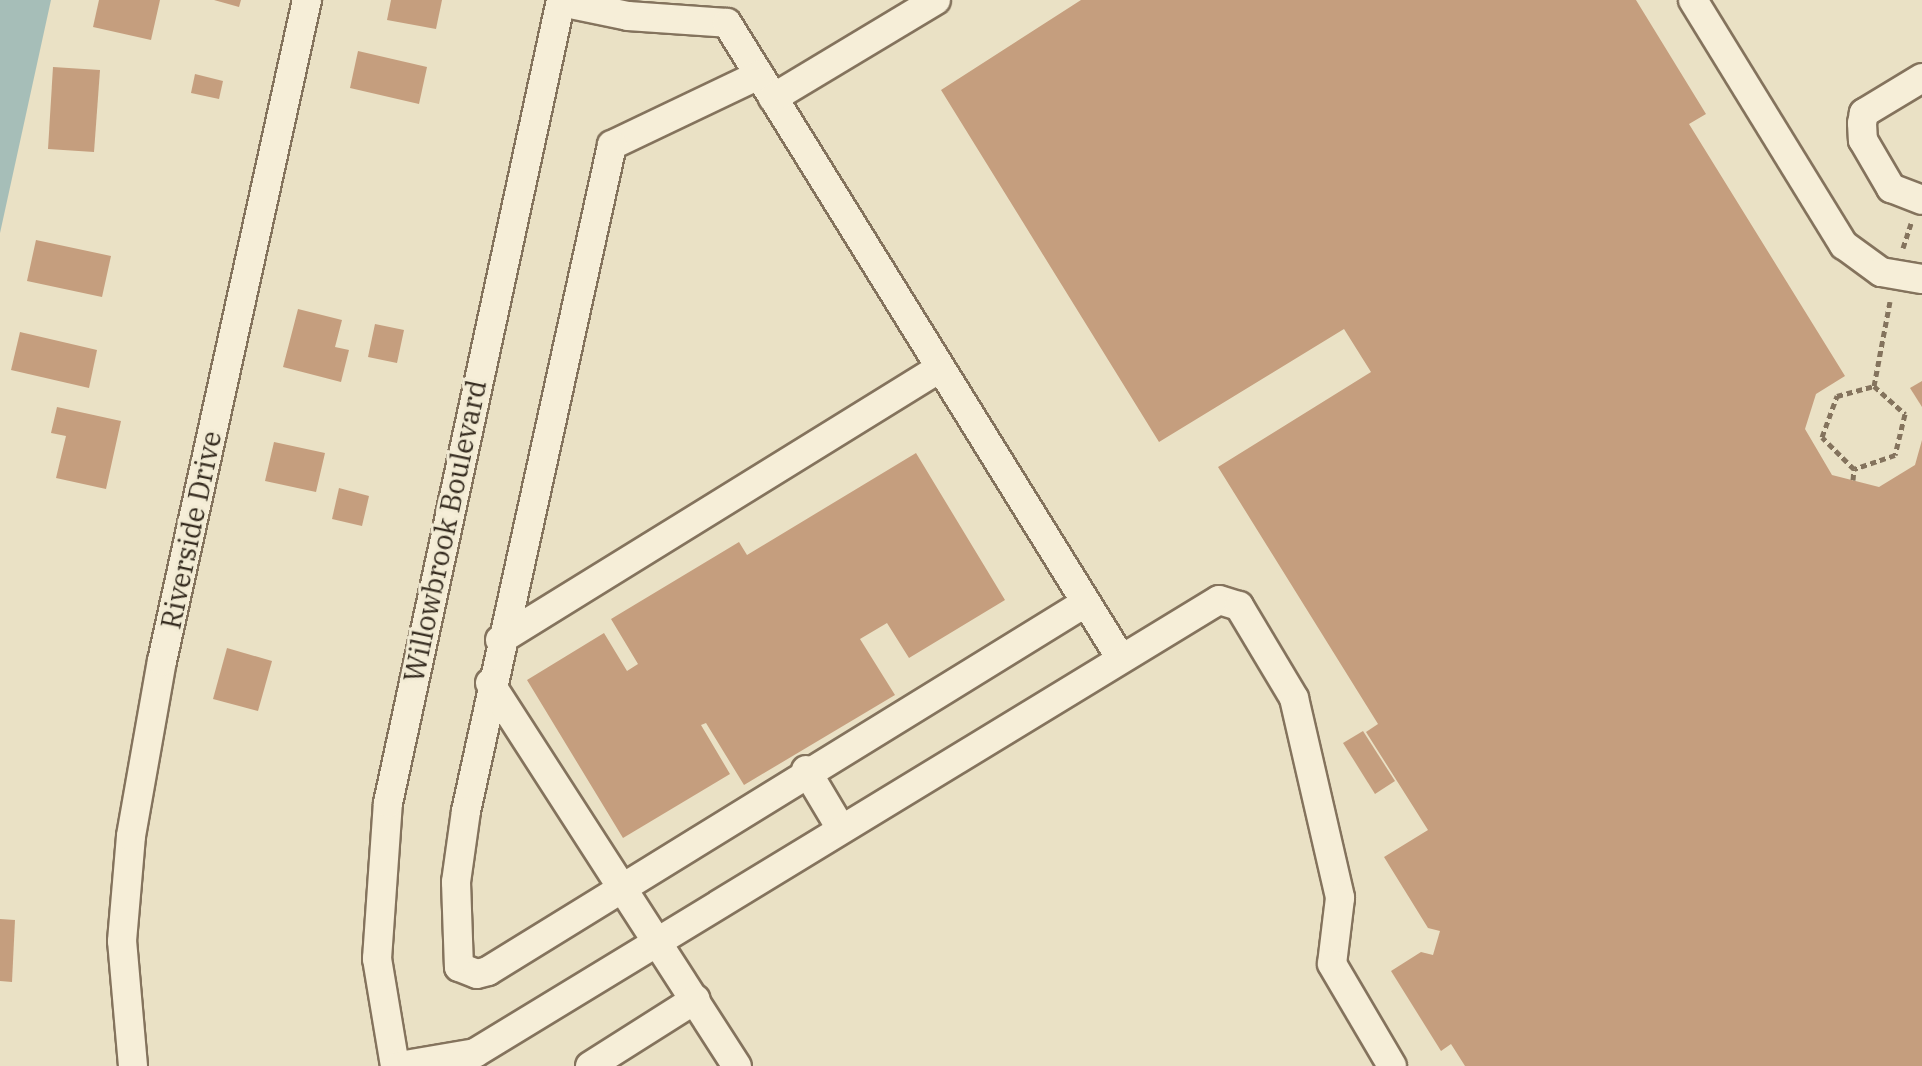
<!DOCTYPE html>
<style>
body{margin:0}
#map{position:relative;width:1922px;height:1066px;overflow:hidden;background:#eae1c5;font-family:"IBM Plex Serif",serif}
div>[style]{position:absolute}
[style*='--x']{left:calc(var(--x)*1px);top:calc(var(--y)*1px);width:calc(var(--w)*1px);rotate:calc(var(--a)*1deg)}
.water>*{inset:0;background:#a6beb8}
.building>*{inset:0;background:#c59e7e}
.path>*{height:5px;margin-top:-2.5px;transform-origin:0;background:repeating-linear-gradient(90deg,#84735d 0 6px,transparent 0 10px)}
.roads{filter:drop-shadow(2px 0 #84735d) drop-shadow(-2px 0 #84735d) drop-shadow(0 2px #84735d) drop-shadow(0 -2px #84735d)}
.minor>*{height:28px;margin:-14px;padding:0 14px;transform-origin:14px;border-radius:14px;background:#f6eed8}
span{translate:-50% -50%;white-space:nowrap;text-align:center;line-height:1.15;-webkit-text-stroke:6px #f2ebd4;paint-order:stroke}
.street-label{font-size:28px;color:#352b1f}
</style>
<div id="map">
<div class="water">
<i style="clip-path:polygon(0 0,51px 0,0 233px)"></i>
</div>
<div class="building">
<i style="clip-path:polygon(99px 0,160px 0,151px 40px,93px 27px)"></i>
<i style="clip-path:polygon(214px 0,241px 0,239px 7px)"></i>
<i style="clip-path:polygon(391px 0,442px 0,436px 29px,387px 20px)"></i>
<i style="clip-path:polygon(1081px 0,1636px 0,1706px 114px,1689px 124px,1845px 376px,1816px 394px,1805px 429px,1832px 475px,1879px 487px,1915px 465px,1922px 440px,1922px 1066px,1465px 1066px,1451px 1044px,1441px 1051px,1391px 971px,1421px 952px,1433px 955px,1440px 931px,1428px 928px,1384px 857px,1428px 830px,1366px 732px,1378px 724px,1218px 467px,1371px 372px,1344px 329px,1159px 442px,941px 90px)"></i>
<i style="clip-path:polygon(358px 51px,427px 67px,419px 104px,350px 88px)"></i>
<i style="clip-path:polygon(53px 67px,100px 70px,94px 152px,48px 149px)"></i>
<i style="clip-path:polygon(195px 74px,223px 81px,219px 99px,191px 93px)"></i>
<i style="clip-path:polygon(36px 240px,111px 256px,102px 297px,27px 281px)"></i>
<i style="clip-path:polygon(298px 309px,342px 320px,335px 347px,349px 350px,341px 382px,283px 367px)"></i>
<i style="clip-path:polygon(375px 324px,404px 330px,397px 363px,368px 357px)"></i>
<i style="clip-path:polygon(20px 332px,97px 350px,89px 388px,11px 370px)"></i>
<i style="clip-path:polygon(1922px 381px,1922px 407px,1910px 388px)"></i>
<i style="clip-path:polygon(57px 407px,121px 421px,106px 489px,56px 478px,66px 436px,51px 433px)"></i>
<i style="clip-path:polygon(274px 442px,325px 453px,316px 492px,265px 481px)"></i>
<i style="clip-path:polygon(916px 453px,1005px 600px,909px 658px,887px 623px,860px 639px,895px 695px,744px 785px,706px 723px,701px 725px,730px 774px,623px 838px,527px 680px,604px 633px,627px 671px,638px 664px,611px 619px,739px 542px,747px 555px)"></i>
<i style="clip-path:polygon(339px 488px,369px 496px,362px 526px,332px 519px)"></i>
<i style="clip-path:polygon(227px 648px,272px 661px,258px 711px,213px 699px)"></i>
<i style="clip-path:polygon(1363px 731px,1395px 781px,1375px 794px,1343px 743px)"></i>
<i style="clip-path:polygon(0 919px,15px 920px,12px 982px,0 981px)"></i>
</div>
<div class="path">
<i style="--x:1903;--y:248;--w:26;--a:-72"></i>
<i style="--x:1874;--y:386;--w:42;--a:42.1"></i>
<i style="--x:1905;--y:414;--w:42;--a:103.7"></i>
<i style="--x:1895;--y:455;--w:43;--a:161.1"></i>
<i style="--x:1854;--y:469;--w:45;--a:-135"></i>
<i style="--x:1822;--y:437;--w:44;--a:-69.9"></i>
<i style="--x:1837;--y:396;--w:38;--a:-15"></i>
<i style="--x:1874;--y:386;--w:86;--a:-79.3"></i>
<i style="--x:1853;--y:480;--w:11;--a:-85"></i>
</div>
<div class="roads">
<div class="minor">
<i style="--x:1693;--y:0;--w:288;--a:58.4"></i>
<i style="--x:1844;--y:245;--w:46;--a:36.1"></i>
<i style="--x:1881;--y:272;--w:42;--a:9.7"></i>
<i style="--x:561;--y:2;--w:68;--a:11.8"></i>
<i style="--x:628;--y:16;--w:99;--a:4"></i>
<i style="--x:727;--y:23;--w:746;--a:58.21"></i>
<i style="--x:759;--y:75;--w:163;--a:154.5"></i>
<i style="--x:612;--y:145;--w:682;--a:102.36"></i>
<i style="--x:466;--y:811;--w:72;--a:98"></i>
<i style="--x:456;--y:882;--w:85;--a:88"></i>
<i style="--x:459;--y:967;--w:19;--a:21"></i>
<i style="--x:477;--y:974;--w:11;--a:-15"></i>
<i style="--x:488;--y:971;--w:701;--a:-31.65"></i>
<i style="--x:1922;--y:78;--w:68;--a:148.9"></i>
<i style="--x:1864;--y:113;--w:10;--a:101"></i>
<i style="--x:1862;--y:123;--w:17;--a:87"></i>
<i style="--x:1863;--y:140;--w:56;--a:59.7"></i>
<i style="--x:1891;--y:188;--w:33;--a:21"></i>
<i style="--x:773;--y:98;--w:190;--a:-31"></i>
<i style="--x:500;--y:640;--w:517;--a:-31.72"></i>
<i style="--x:490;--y:683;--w:456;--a:57.2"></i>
<i style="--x:806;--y:770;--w:66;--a:59.2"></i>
<i style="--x:133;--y:1066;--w:125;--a:-95"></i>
<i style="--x:122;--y:941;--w:105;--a:-85.1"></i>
<i style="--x:131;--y:836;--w:178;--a:-80"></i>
<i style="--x:162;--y:661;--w:677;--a:-77.63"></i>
<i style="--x:395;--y:1066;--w:109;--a:-99.5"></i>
<i style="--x:377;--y:959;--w:156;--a:-86"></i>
<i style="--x:388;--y:803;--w:821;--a:-77.84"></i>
<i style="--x:400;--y:1066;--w:76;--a:-9.8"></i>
<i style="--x:475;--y:1053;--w:871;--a:-31.34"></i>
<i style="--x:1219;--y:600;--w:21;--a:17"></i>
<i style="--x:1239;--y:606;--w:107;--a:59.1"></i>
<i style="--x:1294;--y:698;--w:205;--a:77"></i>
<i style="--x:1340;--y:898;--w:66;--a:96.9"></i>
<i style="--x:1332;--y:964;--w:118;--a:59.5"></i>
<i style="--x:590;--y:1066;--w:125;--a:-32.3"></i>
</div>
</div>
<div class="street-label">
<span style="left:191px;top:530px;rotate:-78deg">Riverside Drive</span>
<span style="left:445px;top:531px;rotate:-78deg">Willowbrook Boulevard</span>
</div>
</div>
